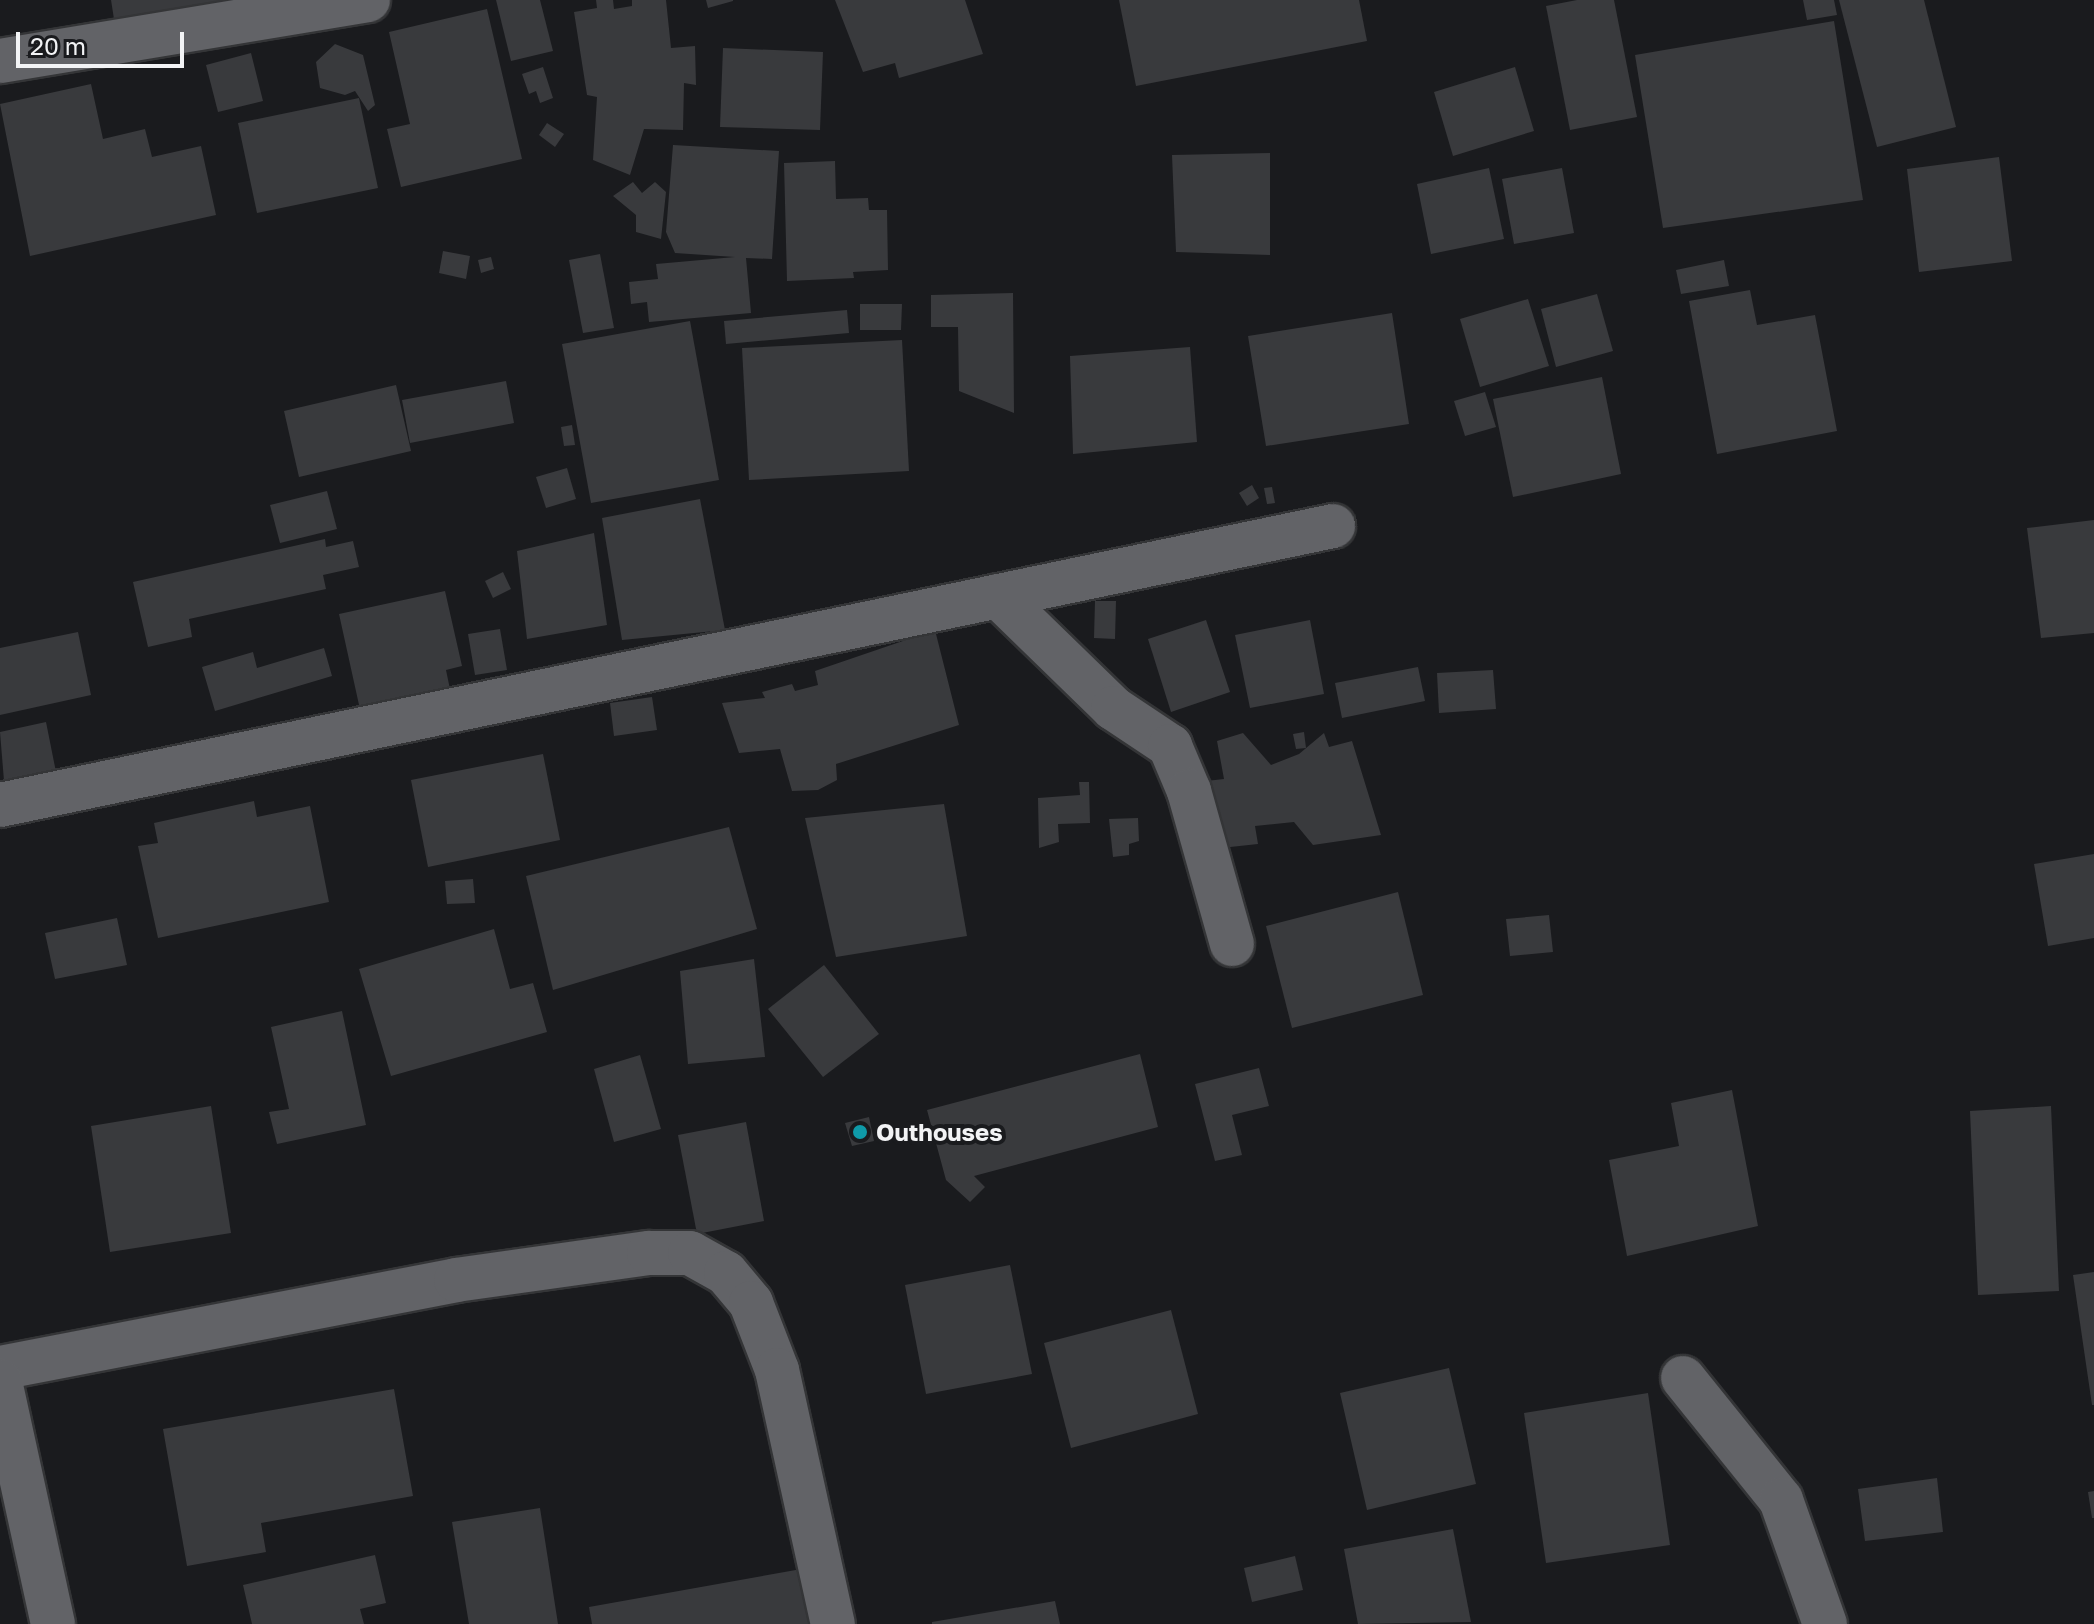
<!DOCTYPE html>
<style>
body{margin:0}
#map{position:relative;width:2094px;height:1624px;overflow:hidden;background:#1a1b1e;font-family:"Golos Text",sans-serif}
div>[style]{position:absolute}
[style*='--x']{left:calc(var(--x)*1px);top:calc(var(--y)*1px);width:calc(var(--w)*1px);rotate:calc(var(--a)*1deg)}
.building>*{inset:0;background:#393a3d}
.roads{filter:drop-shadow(2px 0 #343537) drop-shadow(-2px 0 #343537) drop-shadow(0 2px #343537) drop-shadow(0 -2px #343537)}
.street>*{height:44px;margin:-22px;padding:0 22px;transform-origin:22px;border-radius:22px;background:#626367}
.secondary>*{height:44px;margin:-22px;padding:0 22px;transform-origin:22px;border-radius:22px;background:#626367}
.dots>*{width:22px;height:22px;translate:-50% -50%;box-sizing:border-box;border:4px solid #1a1b1e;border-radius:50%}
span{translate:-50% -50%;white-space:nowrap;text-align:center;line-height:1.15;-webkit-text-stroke:8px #1a1b1e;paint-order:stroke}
.poi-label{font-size:24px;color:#f2f3f5;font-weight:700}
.left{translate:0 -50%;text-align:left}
.scale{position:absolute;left:16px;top:32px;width:168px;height:36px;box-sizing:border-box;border:4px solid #f2f3f5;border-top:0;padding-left:10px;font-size:24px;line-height:28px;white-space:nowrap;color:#f2f3f5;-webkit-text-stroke:6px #1a1b1e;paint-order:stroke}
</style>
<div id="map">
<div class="building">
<i style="clip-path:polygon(111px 0,281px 0,116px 32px)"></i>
<i style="clip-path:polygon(496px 0,540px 0,553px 51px,511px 61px)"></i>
<i style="clip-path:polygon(596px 0,613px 0,614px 9px,632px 6px,632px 0,666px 0,671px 48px,695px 46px,696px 85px,684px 83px,683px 130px,644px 129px,630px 175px,593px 160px,597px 97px,587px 95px,574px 12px,597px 8px)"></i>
<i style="clip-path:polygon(706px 0,733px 0,733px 1px,708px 8px)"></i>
<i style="clip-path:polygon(835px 0,965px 0,983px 54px,899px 78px,895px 63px,863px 72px)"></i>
<i style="clip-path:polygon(1119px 0,1359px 0,1367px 41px,1136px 86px)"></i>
<i style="clip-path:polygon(1577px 0,1614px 0,1637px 117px,1570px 130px,1546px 6px)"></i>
<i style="clip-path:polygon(1803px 0,1834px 0,1837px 15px,1807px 20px)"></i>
<i style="clip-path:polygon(1839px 0,1924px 0,1956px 127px,1877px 147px)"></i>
<i style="clip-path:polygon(487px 9px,522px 159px,401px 187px,387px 129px,410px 124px,389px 32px)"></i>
<i style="clip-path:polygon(1834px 21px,1863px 200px,1663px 228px,1635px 55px)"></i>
<i style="clip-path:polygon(335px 44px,363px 55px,375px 105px,368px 111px,355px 91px,345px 95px,320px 88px,316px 62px)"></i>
<i style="clip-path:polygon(723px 48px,823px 52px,820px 130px,720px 127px)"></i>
<i style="clip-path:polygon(251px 53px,263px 101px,218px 112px,206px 65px)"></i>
<i style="clip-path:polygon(543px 67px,553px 98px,540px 103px,536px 91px,529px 94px,522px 74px)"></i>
<i style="clip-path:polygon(1515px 67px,1534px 131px,1453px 156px,1434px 92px)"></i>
<i style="clip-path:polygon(91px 84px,103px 139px,145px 129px,152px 157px,201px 146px,216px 215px,30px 256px,0 104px)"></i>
<i style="clip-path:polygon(359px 98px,378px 188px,257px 213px,238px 123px)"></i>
<i style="clip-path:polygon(547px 123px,564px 134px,555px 147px,539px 135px)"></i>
<i style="clip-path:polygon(673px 145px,779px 151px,772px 259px,746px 258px,751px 313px,649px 322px,647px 302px,631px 304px,629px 282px,658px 279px,656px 264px,735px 257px,675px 253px,666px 232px)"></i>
<i style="clip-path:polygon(1270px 153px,1270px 255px,1176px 252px,1172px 155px)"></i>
<i style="clip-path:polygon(1999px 157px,2012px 261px,1919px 272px,1907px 169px)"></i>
<i style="clip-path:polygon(835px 161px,836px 199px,868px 198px,869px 210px,887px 210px,888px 270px,853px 272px,854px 278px,787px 281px,784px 163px)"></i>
<i style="clip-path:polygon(1489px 168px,1504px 239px,1431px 254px,1417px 184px)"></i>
<i style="clip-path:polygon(1562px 168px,1574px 233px,1514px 244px,1502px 179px)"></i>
<i style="clip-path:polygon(633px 182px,642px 193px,655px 182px,666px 192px,661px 239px,636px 232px,636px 215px,613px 196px)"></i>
<i style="clip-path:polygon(443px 251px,470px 256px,466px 279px,439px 273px)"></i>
<i style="clip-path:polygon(600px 254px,614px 328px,583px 333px,569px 260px)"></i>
<i style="clip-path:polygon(491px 257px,494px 269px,481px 273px,478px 260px)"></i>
<i style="clip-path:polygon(1724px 260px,1729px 286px,1681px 294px,1676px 270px)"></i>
<i style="clip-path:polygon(1750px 290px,1757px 325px,1815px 315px,1837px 431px,1717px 454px,1689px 301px)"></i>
<i style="clip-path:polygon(1013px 293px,1014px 413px,959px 391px,958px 327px,931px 327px,931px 295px)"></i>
<i style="clip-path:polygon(1597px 294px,1613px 351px,1556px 367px,1541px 309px)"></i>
<i style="clip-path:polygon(1528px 299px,1549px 366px,1480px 387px,1460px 319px)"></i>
<i style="clip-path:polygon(860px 304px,902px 304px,901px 330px,860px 330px)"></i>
<i style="clip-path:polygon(847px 310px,849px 333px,726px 344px,724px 321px)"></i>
<i style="clip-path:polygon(1392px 313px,1409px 424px,1266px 446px,1248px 336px)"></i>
<i style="clip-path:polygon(690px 321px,719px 480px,591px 503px,562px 344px)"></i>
<i style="clip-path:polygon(902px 340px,909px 471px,749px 480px,742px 348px)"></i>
<i style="clip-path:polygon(1190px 347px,1197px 442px,1073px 454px,1070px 356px)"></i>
<i style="clip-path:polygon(1602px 377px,1621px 474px,1513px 497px,1493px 399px)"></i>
<i style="clip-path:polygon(506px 381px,514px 423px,410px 443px,402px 400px)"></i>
<i style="clip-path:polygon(396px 385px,411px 451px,299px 477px,284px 411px)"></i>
<i style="clip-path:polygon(1485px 392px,1496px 427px,1465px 436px,1454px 401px)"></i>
<i style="clip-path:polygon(572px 425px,575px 445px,564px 446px,561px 427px)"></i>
<i style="clip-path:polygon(567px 468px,576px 499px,546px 508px,536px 477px)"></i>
<i style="clip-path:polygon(1252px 485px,1259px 498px,1247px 506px,1239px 493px)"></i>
<i style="clip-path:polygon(1272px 487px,1275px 503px,1267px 504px,1264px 488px)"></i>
<i style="clip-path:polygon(327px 491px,337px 529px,280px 543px,270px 505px)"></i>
<i style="clip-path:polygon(700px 499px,725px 630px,622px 640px,602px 518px)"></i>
<i style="clip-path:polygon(2094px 520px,2094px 633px,2041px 638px,2027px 528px)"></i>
<i style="clip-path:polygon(594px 533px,607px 625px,527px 639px,517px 551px)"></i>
<i style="clip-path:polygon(325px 539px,326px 547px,353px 541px,359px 567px,323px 575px,326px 589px,189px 619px,192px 637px,148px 647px,133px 582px)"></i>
<i style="clip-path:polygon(503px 572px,511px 589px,493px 598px,485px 581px)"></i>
<i style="clip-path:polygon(445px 591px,462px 666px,446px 670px,451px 694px,361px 714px,339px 614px)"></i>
<i style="clip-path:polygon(1095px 601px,1116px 601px,1115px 639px,1094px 638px)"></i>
<i style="clip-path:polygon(1206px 620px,1230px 692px,1171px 712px,1148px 639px)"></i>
<i style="clip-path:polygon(1310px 620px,1324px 694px,1250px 708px,1235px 635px)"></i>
<i style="clip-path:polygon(500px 629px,507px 670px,475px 675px,468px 634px)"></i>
<i style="clip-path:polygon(935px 630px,959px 725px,836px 764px,837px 780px,818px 790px,792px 791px,780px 749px,739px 753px,722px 703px,765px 698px,762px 692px,792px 684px,795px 691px,818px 685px,815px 671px)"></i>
<i style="clip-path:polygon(78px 632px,91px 695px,0 715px,0 648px)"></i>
<i style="clip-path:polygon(324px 648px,332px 676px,215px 711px,202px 667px,253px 652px,257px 668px)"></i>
<i style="clip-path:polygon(1418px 667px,1425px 701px,1342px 718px,1335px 683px)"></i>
<i style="clip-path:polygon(1493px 670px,1496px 709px,1439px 713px,1437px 673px)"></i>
<i style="clip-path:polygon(652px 697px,657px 730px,614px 736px,610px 703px)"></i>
<i style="clip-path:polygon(46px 722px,58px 782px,5px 793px,0 732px)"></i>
<i style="clip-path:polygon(1304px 732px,1306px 748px,1296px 749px,1293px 734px)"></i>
<i style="clip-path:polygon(1243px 733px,1271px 765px,1299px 754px,1324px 733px,1329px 747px,1352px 741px,1381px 835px,1313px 845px,1294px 822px,1255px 826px,1258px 844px,1221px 848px,1206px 781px,1224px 779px,1217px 741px)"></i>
<i style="clip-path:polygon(543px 754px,560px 840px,428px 867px,411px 780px)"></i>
<i style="clip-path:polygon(1079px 782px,1089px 782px,1090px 823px,1058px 824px,1059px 842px,1039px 848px,1038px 798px,1080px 795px)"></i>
<i style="clip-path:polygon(254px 801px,257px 817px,310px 806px,329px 902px,158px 938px,138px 846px,158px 843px,154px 823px)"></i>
<i style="clip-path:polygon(944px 804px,967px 936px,836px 957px,805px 818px)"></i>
<i style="clip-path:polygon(1138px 818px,1139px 841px,1129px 844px,1129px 855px,1113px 857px,1109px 819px)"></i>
<i style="clip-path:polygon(729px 827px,757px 929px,553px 990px,526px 876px)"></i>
<i style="clip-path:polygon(2094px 854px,2094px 938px,2048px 946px,2034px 864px)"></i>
<i style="clip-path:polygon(473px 879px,475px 903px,447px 904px,445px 881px)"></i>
<i style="clip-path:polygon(1398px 892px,1423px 995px,1292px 1028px,1266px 926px)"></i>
<i style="clip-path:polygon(1549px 915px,1553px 952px,1510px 956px,1506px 919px)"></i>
<i style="clip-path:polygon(117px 918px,127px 965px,55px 979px,45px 933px)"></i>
<i style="clip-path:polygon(494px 929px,510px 989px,533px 983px,547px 1032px,391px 1076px,359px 969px)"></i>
<i style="clip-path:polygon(754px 959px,765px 1057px,688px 1064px,680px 971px)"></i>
<i style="clip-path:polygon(824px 965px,879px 1034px,823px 1077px,768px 1009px)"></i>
<i style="clip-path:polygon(342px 1011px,366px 1125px,277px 1144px,269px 1112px,289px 1109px,271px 1027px)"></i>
<i style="clip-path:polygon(1140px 1054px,1158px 1127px,974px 1176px,985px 1187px,970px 1202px,946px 1180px,927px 1110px)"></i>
<i style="clip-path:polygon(640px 1055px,661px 1129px,614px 1142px,594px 1069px)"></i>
<i style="clip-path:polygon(1259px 1068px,1269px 1106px,1232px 1115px,1242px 1155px,1215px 1161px,1195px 1084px)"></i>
<i style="clip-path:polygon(1732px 1090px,1758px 1226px,1627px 1256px,1609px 1160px,1679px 1146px,1671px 1103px)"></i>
<i style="clip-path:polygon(211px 1106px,231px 1233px,110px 1252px,91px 1126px)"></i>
<i style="clip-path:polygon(2051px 1106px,2059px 1291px,1978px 1295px,1970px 1111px)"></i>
<i style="clip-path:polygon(869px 1117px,874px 1141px,852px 1146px,845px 1123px)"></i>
<i style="clip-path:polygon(746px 1122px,764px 1221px,697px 1234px,678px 1135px)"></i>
<i style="clip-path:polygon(1010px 1265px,1032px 1374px,926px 1394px,905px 1285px)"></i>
<i style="clip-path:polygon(2094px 1272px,2094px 1405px,2092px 1405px,2073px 1275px)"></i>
<i style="clip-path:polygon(1171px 1310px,1198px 1414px,1071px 1448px,1044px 1343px)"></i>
<i style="clip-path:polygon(1449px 1368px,1476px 1484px,1367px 1510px,1340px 1393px)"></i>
<i style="clip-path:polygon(394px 1389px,413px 1496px,261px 1523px,266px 1552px,187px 1566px,163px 1429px)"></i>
<i style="clip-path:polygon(1648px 1393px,1670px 1545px,1546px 1563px,1524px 1413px)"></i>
<i style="clip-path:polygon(1937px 1478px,1943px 1532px,1865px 1541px,1858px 1489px)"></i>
<i style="clip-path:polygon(2094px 1491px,2094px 1518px,2092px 1518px,2088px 1492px)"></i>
<i style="clip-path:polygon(540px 1508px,558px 1624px,469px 1624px,452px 1522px)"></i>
<i style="clip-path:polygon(1453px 1529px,1471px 1622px,1358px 1624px,1344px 1549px)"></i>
<i style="clip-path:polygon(375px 1555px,386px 1603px,360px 1609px,364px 1624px,252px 1624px,243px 1585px)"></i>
<i style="clip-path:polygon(1295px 1556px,1303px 1590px,1252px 1602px,1244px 1568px)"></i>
<i style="clip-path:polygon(807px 1568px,818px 1624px,592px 1624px,589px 1607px)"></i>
<i style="clip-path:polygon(1055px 1601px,1060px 1624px,932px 1624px,932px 1622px)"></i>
</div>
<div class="roads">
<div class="street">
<i style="--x:0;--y:61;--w:373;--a:-9.4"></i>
<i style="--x:998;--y:596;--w:161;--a:44.2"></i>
<i style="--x:1113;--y:708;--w:69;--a:33.7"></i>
<i style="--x:1170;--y:746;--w:49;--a:67.1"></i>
<i style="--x:1189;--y:791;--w:159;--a:74.3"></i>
<i style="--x:0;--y:805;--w:1362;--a:-11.82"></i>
<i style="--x:0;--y:1368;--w:464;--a:-10.9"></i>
<i style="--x:456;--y:1280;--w:195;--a:-8"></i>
<i style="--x:649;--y:1253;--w:41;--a:0"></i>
<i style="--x:690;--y:1253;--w:41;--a:29.1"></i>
<i style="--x:726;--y:1273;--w:39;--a:50"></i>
<i style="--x:751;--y:1303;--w:72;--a:68.8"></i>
<i style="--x:777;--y:1370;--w:260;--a:77.6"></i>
<i style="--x:1683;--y:1378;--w:156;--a:51.2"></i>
<i style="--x:1781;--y:1500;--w:132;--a:70.5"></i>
</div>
<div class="secondary">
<i style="--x:0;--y:1381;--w:249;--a:77.7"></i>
</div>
</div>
<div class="dots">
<i style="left:860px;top:1132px;background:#0f9aa8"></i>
</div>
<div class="poi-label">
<span class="left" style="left:876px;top:1132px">Outhouses</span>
</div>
<div class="scale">20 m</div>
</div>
